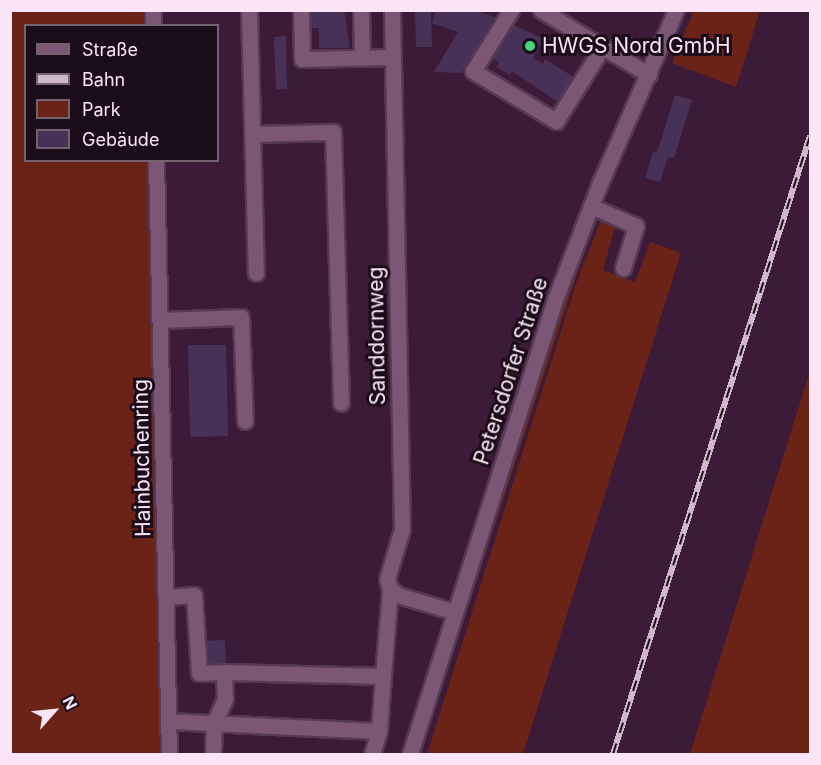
<!DOCTYPE html>
<meta charset="utf-8">
<style>
body{margin:0}
#map{position:relative;width:821px;height:765px;overflow:hidden;background:#3c1b38;font-family:Inter,sans-serif}
div>[style]{position:absolute}
[style*='--x']{left:calc(var(--x)*1px);top:calc(var(--y)*1px);width:calc(var(--w)*1px);rotate:calc(var(--a)*1deg)}
.green>*{inset:0;background:#6b2317}
.building>*{inset:0;background:#483156}
.roads{filter:drop-shadow(2px 0 #563a53) drop-shadow(-2px 0 #563a53) drop-shadow(0 2px #563a53) drop-shadow(0 -2px #563a53)}
.minor>*{height:15px;margin:-7.5px;padding:0 7.5px;transform-origin:7.5px;border-radius:7.5px;background:#7b5675}
.rail>*{height:6px;margin-top:-3px;transform-origin:0;background:repeating-linear-gradient(90deg,#1b0c19 0 11px,#d0b8cc 0 22px);box-sizing:border-box;border-block:2px solid #d0b8cc}
.dots>*{width:16px;height:16px;translate:-50% -50%;box-sizing:border-box;border:3px solid #1b0c19;border-radius:50%}
span{translate:-50% -50%;white-space:nowrap;text-align:center;line-height:1.15;-webkit-text-stroke:6px #1b0c19;paint-order:stroke}
.poi-label{font-size:21px;color:#fae4f6}
.left{translate:0 -50%;text-align:left}
.street-label{font-size:21px;color:#fae4f6}
.frame{position:absolute;inset:0;border:12px solid #fae4f6;pointer-events:none}
.legend{position:absolute;left:24px;top:24px;width:195px;height:138px;box-sizing:border-box;background:#1b0c19;border:2px solid #746271;margin:0;padding:8px 10px;list-style:none;font-size:18px;color:#fae4f6}
.legend li{display:flex;align-items:center;gap:12px;height:30px}
.legend b{width:30px;border:2px solid #746271}
.north{position:absolute;left:24px;top:681px;width:60px;height:60px;-webkit-text-stroke:4px #1b0c19;paint-order:stroke;rotate:63deg;font-size:16px;font-weight:700;line-height:24px;text-align:center;color:#fae4f6}
.north::after{content:'';display:block;margin:auto;width:21px;height:27px;background:#fae4f6;clip-path:polygon(50% 0,100% 100%,50% 72%,0 100%)}
</style>
<div id="map">
<div class="green">
<i style="clip-path:polygon(694px 10px,760px 11px,736px 87px,672px 63px)"></i>
<i style="clip-path:polygon(10px 11px,145px 11px,146px 25px,26px 26px,26px 160px,149px 161px,163px 754px,11px 754px)"></i>
<i style="clip-path:polygon(682px 11px,685px 11px,603px 203px,601px 197px)"></i>
<i style="clip-path:polygon(595px 219px,420px 754px,417px 754px,570px 277px,590px 222px)"></i>
<i style="clip-path:polygon(601px 220px,615px 227px,603px 270px,635px 282px,650px 242px,681px 253px,523px 754px,427px 754px,577px 281px)"></i>
<i style="clip-path:polygon(810px 371px,810px 754px,690px 754px)"></i>
</div>
<div class="building">
<i style="clip-path:polygon(310px 10px,344px 10px,350px 48px,319px 48px,319px 28px,310px 28px)"></i>
<i style="clip-path:polygon(415px 10px,431px 10px,432px 47px,416px 47px)"></i>
<i style="clip-path:polygon(436px 10px,474px 10px,495px 17px,462px 73px,434px 72px,458px 32px,432px 23px)"></i>
<i style="clip-path:polygon(509px 23px,544px 39px,533px 58px,543px 64px,545px 59px,577px 79px,562px 105px,512px 71px,510px 75px,496px 67px,499px 62px,493px 59px,502px 44px,498px 42px)"></i>
<i style="clip-path:polygon(286px 36px,287px 89px,276px 89px,274px 37px)"></i>
<i style="clip-path:polygon(675px 95px,692px 100px,674px 158px,668px 157px,660px 182px,645px 178px,653px 152px,657px 153px)"></i>
<i style="clip-path:polygon(188px 345px,226px 345px,228px 436px,190px 437px)"></i>
<i style="clip-path:polygon(225px 640px,226px 666px,205px 667px,204px 641px)"></i>
</div>
<div class="roads">
<div class="minor">
<i style="--x:153;--y:10;--w:16;--a:90"></i>
<i style="--x:249;--y:10;--w:263;--a:88.5"></i>
<i style="--x:301;--y:10;--w:49;--a:88.8"></i>
<i style="--x:302;--y:59;--w:91;--a:-1.3"></i>
<i style="--x:361;--y:10;--w:48;--a:88.8"></i>
<i style="--x:392;--y:10;--w:519;--a:88.9"></i>
<i style="--x:402;--y:529;--w:52;--a:106.7"></i>
<i style="--x:387;--y:579;--w:10;--a:73"></i>
<i style="--x:390;--y:589;--w:10;--a:37"></i>
<i style="--x:398;--y:595;--w:59;--a:16.6"></i>
<i style="--x:511;--y:10;--w:72;--a:121.9"></i>
<i style="--x:473;--y:71;--w:97;--a:31.1"></i>
<i style="--x:556;--y:121;--w:86;--a:-57.8"></i>
<i style="--x:541;--y:10;--w:126;--a:31"></i>
<i style="--x:252;--y:134;--w:81;--a:-1.4"></i>
<i style="--x:333;--y:132;--w:271;--a:88.3"></i>
<i style="--x:156;--y:160;--w:594;--a:88.75"></i>
<i style="--x:591;--y:206;--w:49;--a:24"></i>
<i style="--x:636;--y:226;--w:44;--a:107.2"></i>
<i style="--x:160;--y:320;--w:81;--a:-2.1"></i>
<i style="--x:241;--y:317;--w:104;--a:87.8"></i>
<i style="--x:166;--y:597;--w:28;--a:-4"></i>
<i style="--x:194;--y:595;--w:78;--a:86.3"></i>
<i style="--x:199;--y:673;--w:25;--a:-2"></i>
<i style="--x:224;--y:672;--w:27;--a:88"></i>
<i style="--x:225;--y:699;--w:26;--a:115"></i>
<i style="--x:214;--y:723;--w:31;--a:92"></i>
<i style="--x:224;--y:672;--w:159;--a:1.4"></i>
<i style="--x:383;--y:676;--w:55;--a:94.2"></i>
<i style="--x:383;--y:676;--w:87;--a:-85.4"></i>
<i style="--x:168;--y:721;--w:211;--a:2.7"></i>
<i style="--x:379;--y:731;--w:24;--a:107"></i>
<i style="--x:410;--y:754;--w:474;--a:-72.3"></i>
<i style="--x:554;--y:302;--w:128;--a:-68.9"></i>
<i style="--x:600;--y:183;--w:189;--a:-66.3"></i>
</div>
</div>
<div class="rail">
<i style="--x:613;--y:754;--w:649;--a:-72.32"></i>
</div>
<div class="dots">
<i style="left:530px;top:46px;background:#43d77b"></i>
</div>
<div class="poi-label">
<span class="left" style="left:542px;top:46px">HWGS Nord GmbH</span>
</div>
<div class="street-label">
<span style="left:377px;top:336px;rotate:-91deg">Sanddornweg</span>
<span style="left:511px;top:371px;rotate:-72deg">Petersdorfer Straße</span>
<span style="left:142px;top:458px;rotate:-91deg">Hainbuchenring</span>
</div>
<div class="frame"></div>
<ul class="legend">
<li><b style="height:8px;background:#7b5675"></b>Straße</li>
<li><b style="height:8px;background:#d0b8cc"></b>Bahn</li>
<li><b style="height:16px;background:#6b2317"></b>Park</li>
<li><b style="height:16px;background:#483156"></b>Gebäude</li>
</ul>
<div class="north">N</div>
</div>
